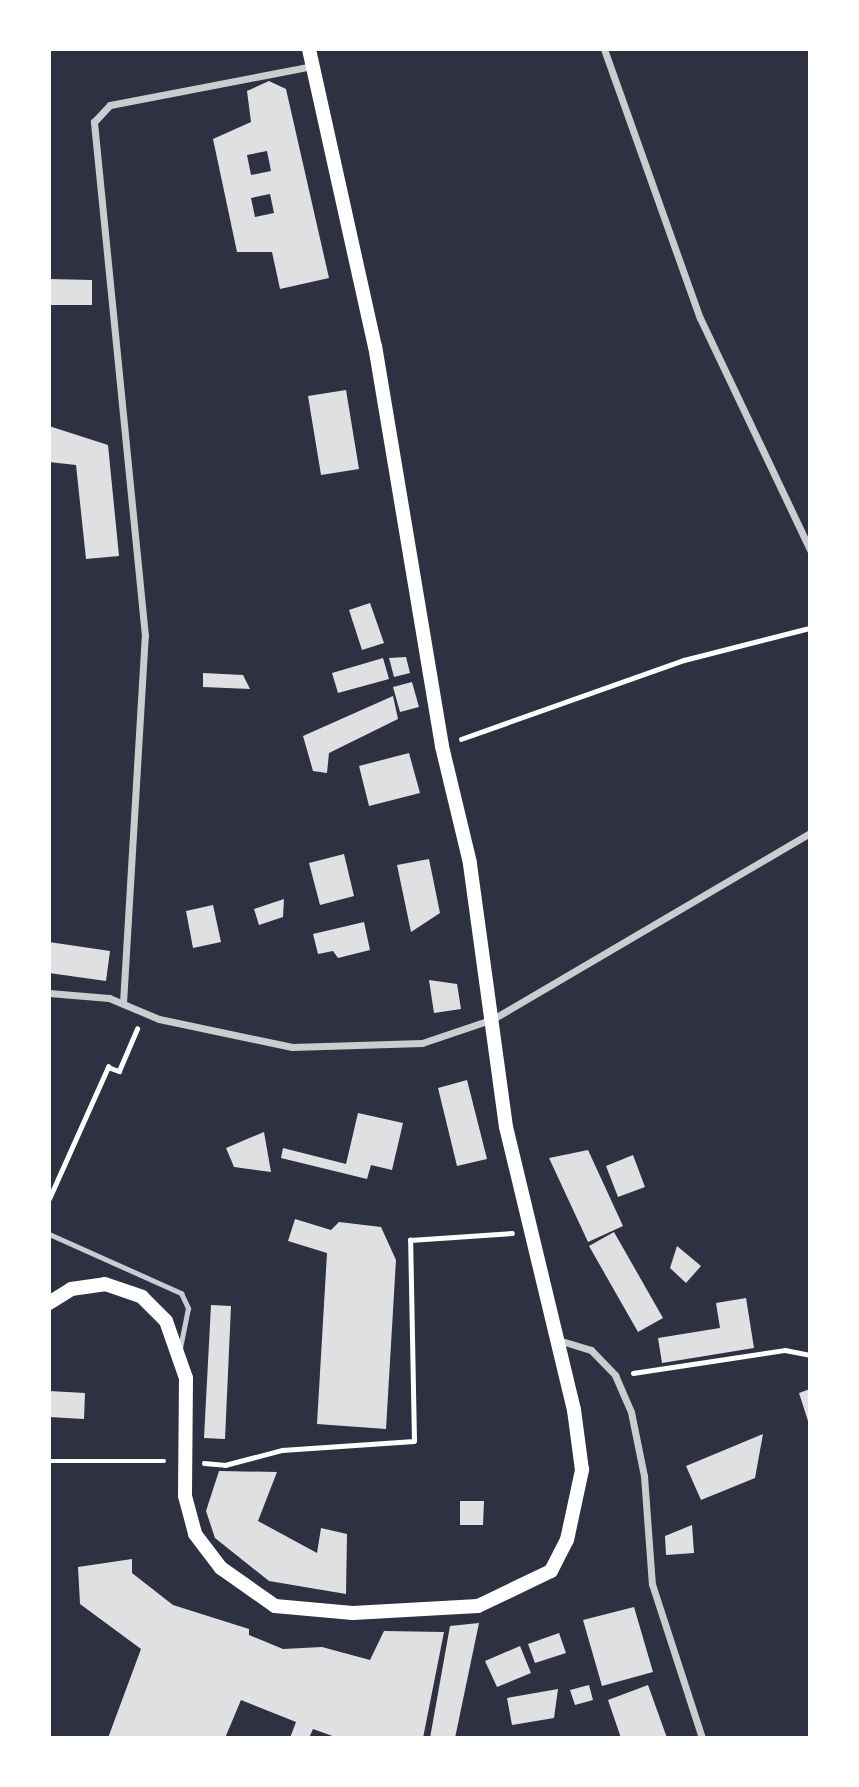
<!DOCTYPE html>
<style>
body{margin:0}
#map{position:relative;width:859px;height:1787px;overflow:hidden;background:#2d3142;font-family:"Alegreya Sans",sans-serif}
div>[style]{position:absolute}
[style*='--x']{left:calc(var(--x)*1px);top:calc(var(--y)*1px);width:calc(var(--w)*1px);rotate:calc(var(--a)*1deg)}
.building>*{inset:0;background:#e0e0e3}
.path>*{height:4.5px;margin:-2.25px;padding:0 2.25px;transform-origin:2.25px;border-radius:2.25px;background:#fff}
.service>*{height:5px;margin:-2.5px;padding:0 2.5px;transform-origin:2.5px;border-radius:2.5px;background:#caccd0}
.minor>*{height:7px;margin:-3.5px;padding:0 3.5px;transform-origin:3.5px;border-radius:3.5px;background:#caccd0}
.secondary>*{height:14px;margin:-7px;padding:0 7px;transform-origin:7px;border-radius:7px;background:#fff}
span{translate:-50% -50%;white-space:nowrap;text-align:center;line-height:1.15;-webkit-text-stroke:7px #fff;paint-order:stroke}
.frame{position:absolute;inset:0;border:51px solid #fff;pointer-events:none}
</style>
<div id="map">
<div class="building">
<i style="clip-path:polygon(evenodd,269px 81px,286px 89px,329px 278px,280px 289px,272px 252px,237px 252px,213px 139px,251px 122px,247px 91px,269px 81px,267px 151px,271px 171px,251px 175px,247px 155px,267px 151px,269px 81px,270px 194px,274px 213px,255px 217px,251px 198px,270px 194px)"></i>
<i style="clip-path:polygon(49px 279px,92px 280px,92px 305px,49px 305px)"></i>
<i style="clip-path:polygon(346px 390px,359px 469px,321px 475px,308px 396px)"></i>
<i style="clip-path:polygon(49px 426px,108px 445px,119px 556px,86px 559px,76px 465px,49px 462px)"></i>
<i style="clip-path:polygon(370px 603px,384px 643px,362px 650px,349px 610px)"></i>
<i style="clip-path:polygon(406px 657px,410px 673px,394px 677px,389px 658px)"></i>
<i style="clip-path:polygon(383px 658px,389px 679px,338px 693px,332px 673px)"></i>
<i style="clip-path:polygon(203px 673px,243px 675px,250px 689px,203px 687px)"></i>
<i style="clip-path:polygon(412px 682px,419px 707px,400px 712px,393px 687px)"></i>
<i style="clip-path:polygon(393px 696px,398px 719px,329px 753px,327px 773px,313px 771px,303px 736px)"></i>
<i style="clip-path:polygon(409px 753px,420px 793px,369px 806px,359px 766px)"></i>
<i style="clip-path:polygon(344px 854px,354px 896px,320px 905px,309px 863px)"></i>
<i style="clip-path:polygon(429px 859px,440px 913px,411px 932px,397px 865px)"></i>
<i style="clip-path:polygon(284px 899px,283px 917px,259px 925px,254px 909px)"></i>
<i style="clip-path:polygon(213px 905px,221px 942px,193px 948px,186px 911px)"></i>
<i style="clip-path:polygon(364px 922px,370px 950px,338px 958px,333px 951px,318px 954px,313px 934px)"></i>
<i style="clip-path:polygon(49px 942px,110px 951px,106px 981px,49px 973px)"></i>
<i style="clip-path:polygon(429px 980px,457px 984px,461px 1009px,434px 1013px)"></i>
<i style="clip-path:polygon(467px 1080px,487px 1159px,457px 1166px,438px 1088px)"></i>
<i style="clip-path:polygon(358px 1113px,403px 1123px,392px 1170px,371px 1165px,367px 1179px,281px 1158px,283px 1148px,346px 1164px)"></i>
<i style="clip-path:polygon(264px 1132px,271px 1172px,234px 1167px,226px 1148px)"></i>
<i style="clip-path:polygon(588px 1150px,623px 1226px,588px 1242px,549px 1158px)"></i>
<i style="clip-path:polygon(633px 1155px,645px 1187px,618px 1197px,606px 1166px)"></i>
<i style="clip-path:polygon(295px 1219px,331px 1230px,339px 1222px,381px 1227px,396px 1260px,386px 1429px,317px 1424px,327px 1253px,288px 1241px)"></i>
<i style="clip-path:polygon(614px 1232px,663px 1318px,638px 1332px,589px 1246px)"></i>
<i style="clip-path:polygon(677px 1246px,701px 1266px,686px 1283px,670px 1268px)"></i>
<i style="clip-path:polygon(746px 1298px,754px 1348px,662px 1363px,658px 1338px,720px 1328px,716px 1303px)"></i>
<i style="clip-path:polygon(211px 1305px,231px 1306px,225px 1439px,204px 1438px)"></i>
<i style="clip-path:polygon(810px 1389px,810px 1423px,809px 1424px,799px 1393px)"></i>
<i style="clip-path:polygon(49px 1391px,85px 1393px,84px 1419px,49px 1417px)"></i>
<i style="clip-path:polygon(763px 1434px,755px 1478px,701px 1500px,686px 1466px)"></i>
<i style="clip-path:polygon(219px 1471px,277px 1472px,258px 1521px,317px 1553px,321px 1528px,347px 1534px,346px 1594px,269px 1581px,215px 1538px,206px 1511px)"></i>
<i style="clip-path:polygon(460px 1501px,484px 1501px,483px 1525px,460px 1525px)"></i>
<i style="clip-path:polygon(692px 1525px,694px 1553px,666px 1555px,665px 1536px)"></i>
<i style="clip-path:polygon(132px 1559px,132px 1573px,173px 1605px,249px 1629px,249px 1635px,283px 1649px,322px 1647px,370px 1660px,384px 1631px,444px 1632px,423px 1738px,338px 1738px,313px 1729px,309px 1738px,290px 1738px,296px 1722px,241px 1700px,225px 1738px,108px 1738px,141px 1649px,80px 1604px,78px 1567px)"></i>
<i style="clip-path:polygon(634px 1607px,653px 1672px,602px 1686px,583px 1620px)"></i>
<i style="clip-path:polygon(479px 1623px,455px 1738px,430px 1738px,450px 1626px)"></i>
<i style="clip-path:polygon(559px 1633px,566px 1653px,535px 1663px,528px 1644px)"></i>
<i style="clip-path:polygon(520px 1646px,531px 1673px,497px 1687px,485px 1661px)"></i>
<i style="clip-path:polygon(589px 1685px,593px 1700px,575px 1705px,570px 1690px)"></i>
<i style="clip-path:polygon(648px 1685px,667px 1738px,621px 1738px,608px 1700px)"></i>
<i style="clip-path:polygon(558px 1689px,554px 1718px,512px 1725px,507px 1698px)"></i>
</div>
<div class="path">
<i style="--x:461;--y:739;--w:237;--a:-19.5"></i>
<i style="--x:684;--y:660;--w:130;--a:-14.3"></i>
<i style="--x:49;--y:1199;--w:145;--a:-65.9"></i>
<i style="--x:108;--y:1067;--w:12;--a:20"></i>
<i style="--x:119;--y:1071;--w:46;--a:-66.8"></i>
<i style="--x:633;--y:1373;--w:154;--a:-8.6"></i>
<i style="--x:785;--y:1350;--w:25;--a:11"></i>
<i style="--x:49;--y:1461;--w:115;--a:0"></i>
<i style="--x:204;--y:1463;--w:21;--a:5"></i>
<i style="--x:225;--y:1465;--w:59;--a:-14.7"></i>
<i style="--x:282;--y:1450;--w:132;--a:-3.9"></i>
<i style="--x:414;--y:1441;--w:201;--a:-91.1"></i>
<i style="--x:410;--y:1240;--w:102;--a:-3.9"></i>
</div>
<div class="service">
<i style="--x:49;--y:1234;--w:145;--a:24.1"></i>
<i style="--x:181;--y:1293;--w:17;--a:65"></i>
<i style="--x:188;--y:1308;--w:41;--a:101.3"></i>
</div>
<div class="minor">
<i style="--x:604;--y:49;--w:286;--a:70.4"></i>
<i style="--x:700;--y:318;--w:257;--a:64.6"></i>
<i style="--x:49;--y:993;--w:60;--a:4.8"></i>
<i style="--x:109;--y:998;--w:54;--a:22.8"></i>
<i style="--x:159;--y:1019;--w:136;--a:11.9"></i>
<i style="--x:292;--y:1047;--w:130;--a:-1.8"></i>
<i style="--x:422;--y:1043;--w:75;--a:-18.7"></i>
<i style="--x:493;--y:1019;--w:368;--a:-30.4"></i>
<i style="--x:123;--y:1003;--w:368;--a:-86.6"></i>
<i style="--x:145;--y:636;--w:517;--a:-95.67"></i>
<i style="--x:94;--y:122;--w:23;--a:-47"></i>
<i style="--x:110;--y:105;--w:207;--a:-10.9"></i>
<i style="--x:558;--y:1340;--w:34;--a:17"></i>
<i style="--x:591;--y:1350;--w:35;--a:46"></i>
<i style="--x:615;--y:1375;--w:40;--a:66.6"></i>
<i style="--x:631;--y:1412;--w:65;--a:78.5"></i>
<i style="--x:644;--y:1476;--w:108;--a:85.8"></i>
<i style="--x:652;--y:1584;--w:162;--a:72"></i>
</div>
<div class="secondary">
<i style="--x:49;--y:1303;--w:26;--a:-32"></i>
<i style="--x:71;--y:1289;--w:34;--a:-8"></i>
<i style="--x:105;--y:1284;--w:39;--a:19"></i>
<i style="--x:142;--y:1297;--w:34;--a:45"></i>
<i style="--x:166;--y:1321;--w:60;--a:70.7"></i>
<i style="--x:186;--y:1378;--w:118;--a:90.5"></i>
<i style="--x:185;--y:1496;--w:39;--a:75"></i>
<i style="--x:195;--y:1534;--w:43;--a:52.6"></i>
<i style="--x:221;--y:1568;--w:66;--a:35.1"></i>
<i style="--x:275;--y:1606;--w:78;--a:5.1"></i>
<i style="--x:353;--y:1613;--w:125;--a:-3.2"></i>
<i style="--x:478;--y:1606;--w:81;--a:-25.6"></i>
<i style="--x:551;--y:1571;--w:35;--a:-63"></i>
<i style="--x:567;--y:1540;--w:72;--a:-77.9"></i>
<i style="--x:582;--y:1470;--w:61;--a:-97.6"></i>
<i style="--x:574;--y:1410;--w:291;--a:-103.5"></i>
<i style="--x:506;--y:1127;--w:266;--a:-97.8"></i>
<i style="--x:470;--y:863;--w:120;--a:-103.5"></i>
<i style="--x:442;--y:746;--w:405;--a:-99.5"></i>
<i style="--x:375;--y:347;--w:305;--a:-102.5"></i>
</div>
<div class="frame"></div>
</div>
